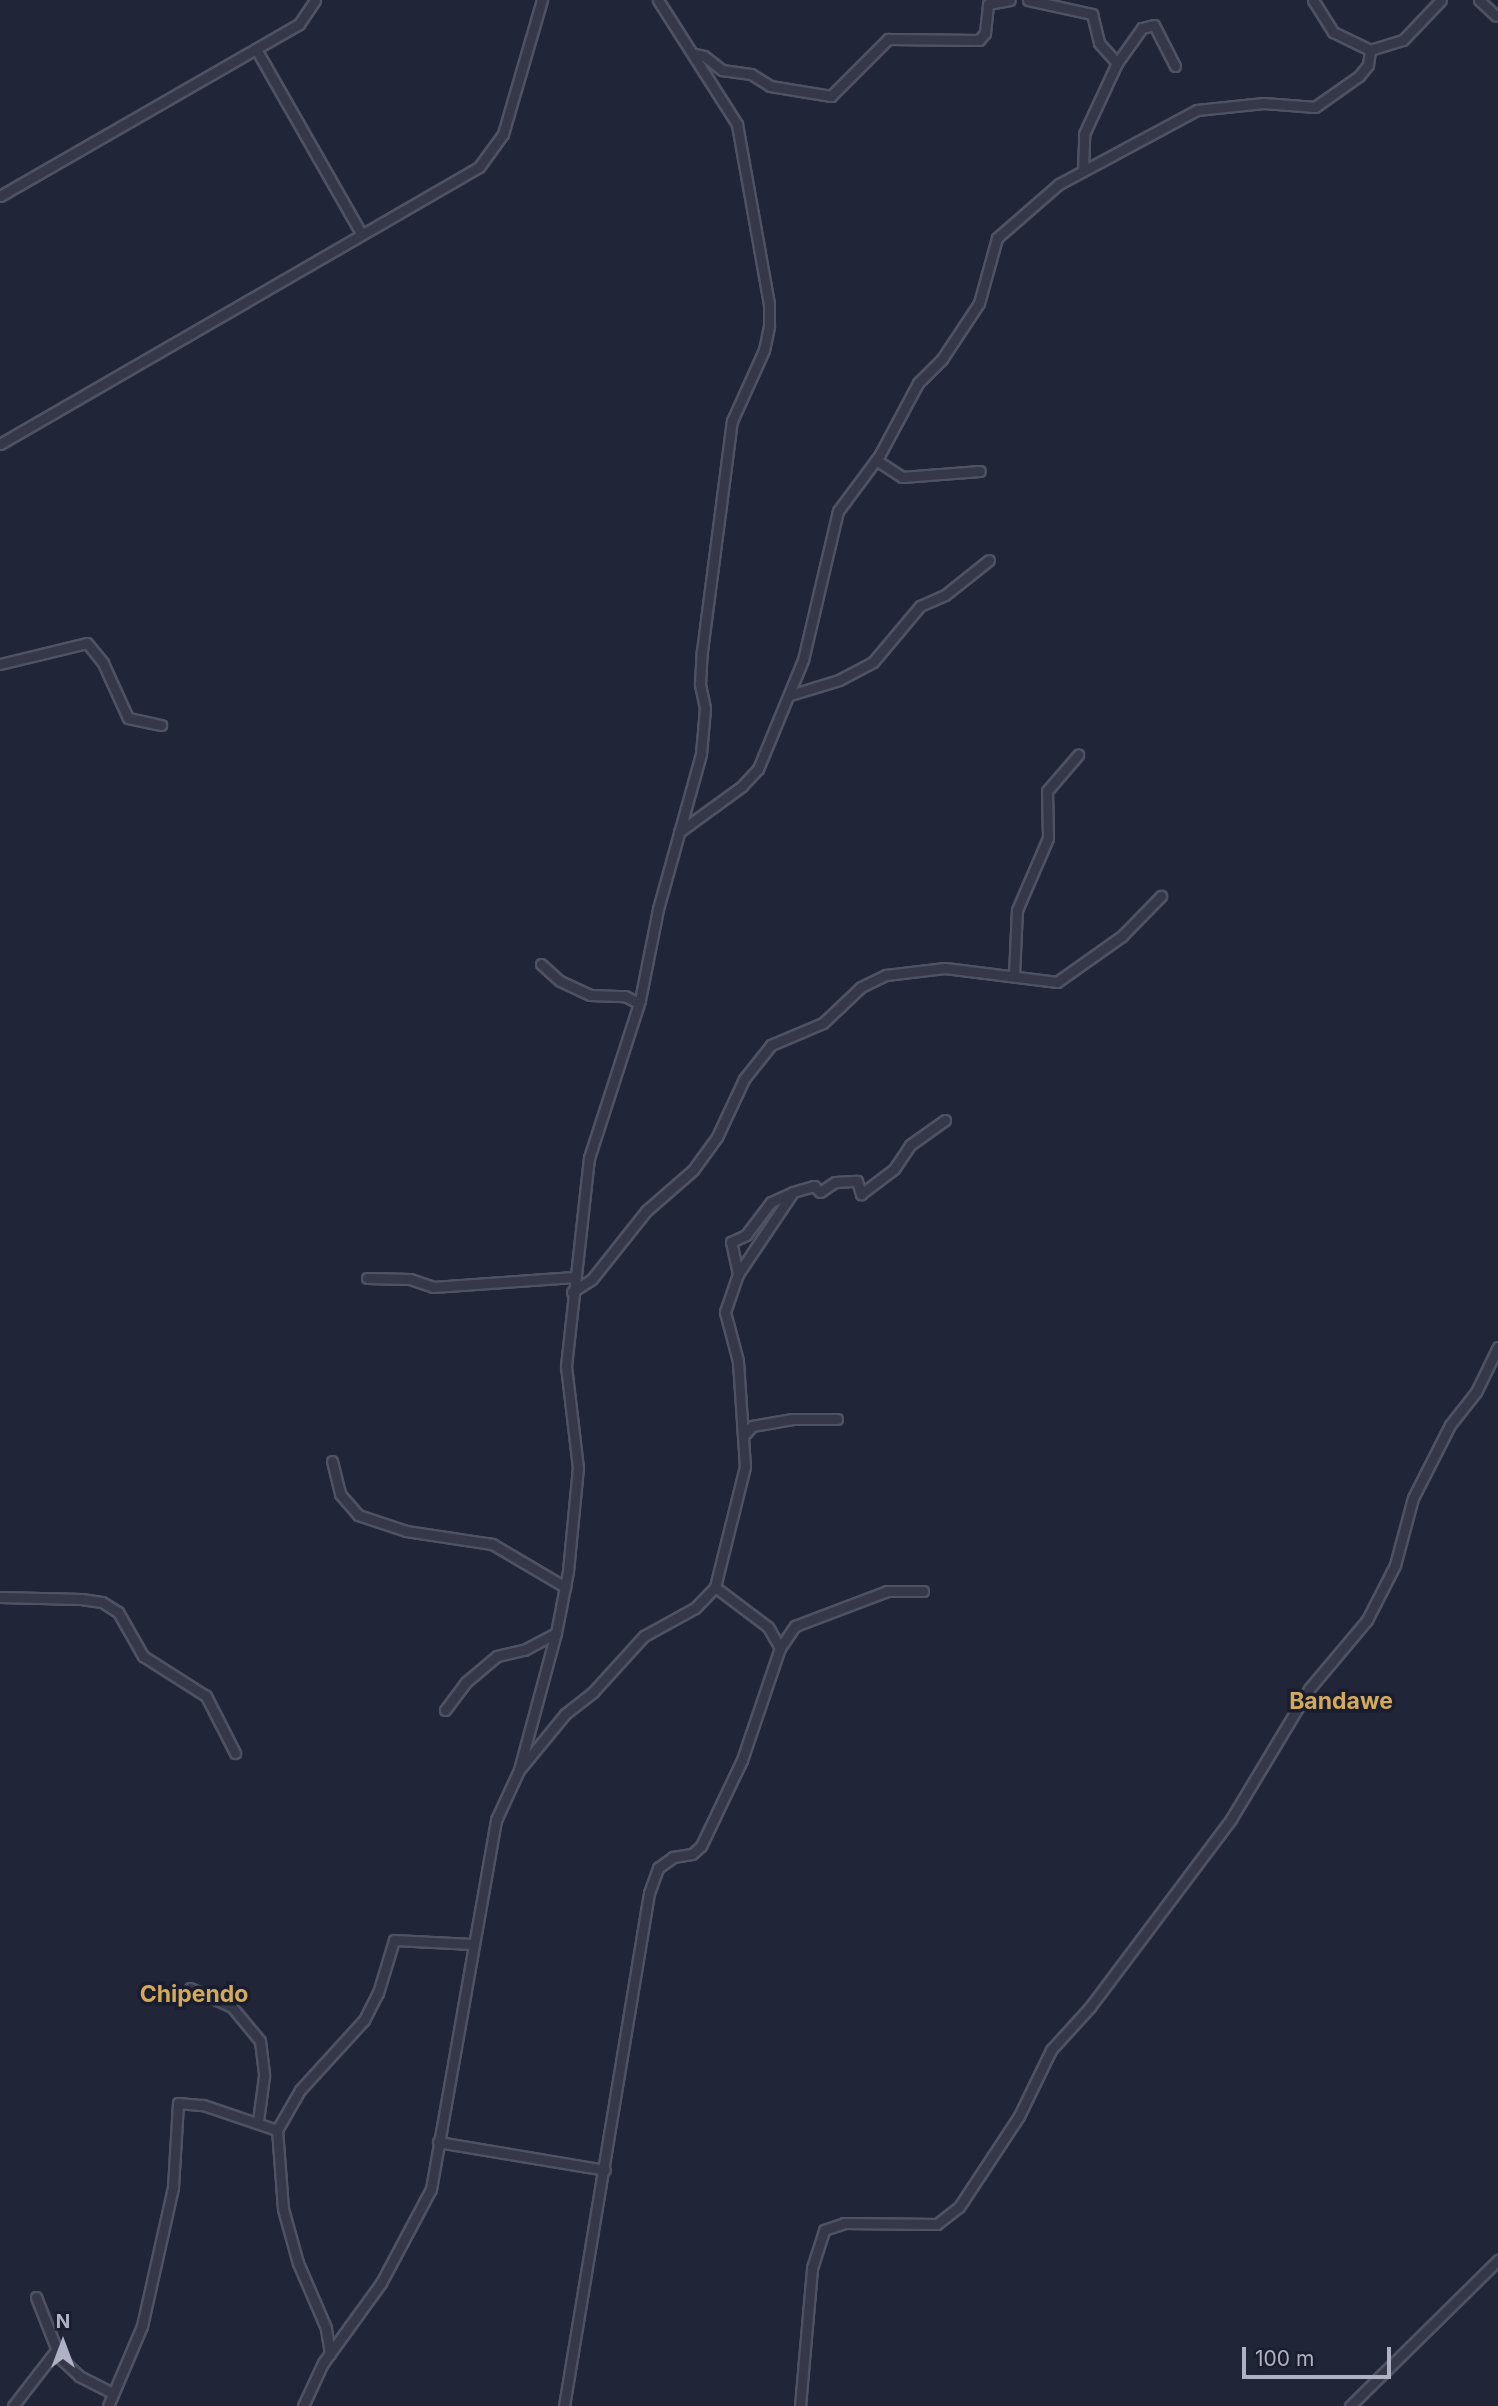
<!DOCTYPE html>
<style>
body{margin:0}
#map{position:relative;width:1498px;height:2406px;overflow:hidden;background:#212538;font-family:Inter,sans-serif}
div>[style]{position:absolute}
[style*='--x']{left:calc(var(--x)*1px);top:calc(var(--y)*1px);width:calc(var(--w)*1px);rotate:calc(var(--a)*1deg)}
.roads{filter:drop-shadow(2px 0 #4f5263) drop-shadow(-2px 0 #4f5263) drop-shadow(0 2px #4f5263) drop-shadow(0 -2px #4f5263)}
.minor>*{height:9px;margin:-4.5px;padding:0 4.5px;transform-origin:4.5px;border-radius:4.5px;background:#343849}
span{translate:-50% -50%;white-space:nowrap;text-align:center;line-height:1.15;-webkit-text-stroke:7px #1a1d2d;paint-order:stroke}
.quarter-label{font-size:23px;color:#d3aa5c;font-weight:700}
.north{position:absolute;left:28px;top:2308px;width:70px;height:70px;-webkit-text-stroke:5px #1a1d2d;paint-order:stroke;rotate:0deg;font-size:19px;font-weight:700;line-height:28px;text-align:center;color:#afb2c5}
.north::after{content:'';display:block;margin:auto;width:24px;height:32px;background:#afb2c5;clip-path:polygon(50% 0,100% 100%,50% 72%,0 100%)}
.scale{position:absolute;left:1242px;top:2347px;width:149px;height:32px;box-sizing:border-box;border:4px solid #afb2c5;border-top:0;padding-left:9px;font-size:21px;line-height:24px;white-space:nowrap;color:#afb2c5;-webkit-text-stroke:5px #1a1d2d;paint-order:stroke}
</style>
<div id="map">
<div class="roads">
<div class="minor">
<i style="--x:1028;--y:0;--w:66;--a:12.3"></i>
<i style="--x:1092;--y:14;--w:30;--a:76"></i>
<i style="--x:1099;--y:43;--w:27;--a:48"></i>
<i style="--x:1117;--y:63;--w:43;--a:-54.5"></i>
<i style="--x:1142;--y:28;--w:12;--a:-14"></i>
<i style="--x:1154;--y:25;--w:46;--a:62.9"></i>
<i style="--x:1313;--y:0;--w:38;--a:58"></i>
<i style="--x:1333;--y:32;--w:41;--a:25.9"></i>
<i style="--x:1479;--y:0;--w:23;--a:43"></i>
<i style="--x:256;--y:49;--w:212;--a:60.3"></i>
<i style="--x:694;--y:54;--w:10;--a:11"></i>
<i style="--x:704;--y:56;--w:23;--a:38"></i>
<i style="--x:722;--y:70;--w:29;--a:8"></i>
<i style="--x:751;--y:74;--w:22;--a:32"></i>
<i style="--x:770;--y:86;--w:62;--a:9.3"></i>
<i style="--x:831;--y:96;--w:81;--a:-45"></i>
<i style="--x:888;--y:39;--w:91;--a:0.6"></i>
<i style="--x:979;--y:40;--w:9;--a:-49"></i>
<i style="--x:985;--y:33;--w:29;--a:-84"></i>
<i style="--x:988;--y:4;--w:22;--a:-10"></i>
<i style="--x:1083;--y:171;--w:37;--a:-88"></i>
<i style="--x:1084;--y:134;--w:78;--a:-65.1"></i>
<i style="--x:0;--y:196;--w:345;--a:-29.9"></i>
<i style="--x:299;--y:24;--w:29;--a:-56"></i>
<i style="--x:0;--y:444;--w:553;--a:-30.04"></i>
<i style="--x:479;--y:167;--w:41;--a:-54"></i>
<i style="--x:503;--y:134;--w:140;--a:-73.8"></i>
<i style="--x:876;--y:460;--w:31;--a:33"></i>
<i style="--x:902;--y:477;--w:78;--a:-4.4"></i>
<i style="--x:0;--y:664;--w:89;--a:-13.6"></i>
<i style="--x:87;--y:643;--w:26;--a:51"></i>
<i style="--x:103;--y:663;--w:60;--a:65.6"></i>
<i style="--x:128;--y:718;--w:34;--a:12"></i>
<i style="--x:790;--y:695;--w:51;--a:-17"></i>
<i style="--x:839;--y:680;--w:38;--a:-28"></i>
<i style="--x:873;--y:662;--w:73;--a:-50"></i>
<i style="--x:920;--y:606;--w:27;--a:-24"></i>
<i style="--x:945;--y:595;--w:56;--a:-38.5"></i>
<i style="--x:679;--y:832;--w:78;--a:-36.1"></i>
<i style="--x:742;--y:786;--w:23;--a:-47"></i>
<i style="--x:758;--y:769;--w:118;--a:-67.6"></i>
<i style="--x:803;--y:660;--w:153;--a:-76.8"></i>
<i style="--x:838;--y:511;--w:69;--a:-53.3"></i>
<i style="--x:879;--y:456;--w:83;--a:-61.9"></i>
<i style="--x:918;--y:383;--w:34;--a:-45"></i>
<i style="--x:942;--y:359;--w:67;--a:-56.5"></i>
<i style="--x:979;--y:303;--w:67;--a:-74.5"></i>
<i style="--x:997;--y:238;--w:82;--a:-41.1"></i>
<i style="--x:1059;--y:184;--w:157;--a:-28.2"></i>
<i style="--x:1197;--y:110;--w:67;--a:-6"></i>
<i style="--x:1264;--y:103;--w:51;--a:4.5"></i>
<i style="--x:1315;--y:107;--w:54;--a:-35.2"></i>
<i style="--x:1359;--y:76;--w:14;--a:-51"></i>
<i style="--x:1368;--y:65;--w:15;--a:-82"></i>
<i style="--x:1370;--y:50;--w:34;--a:-17"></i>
<i style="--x:1403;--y:40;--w:55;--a:-46.5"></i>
<i style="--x:541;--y:964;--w:25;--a:42"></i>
<i style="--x:560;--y:981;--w:33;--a:25"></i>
<i style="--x:590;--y:995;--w:35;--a:2"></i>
<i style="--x:625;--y:996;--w:15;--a:28"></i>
<i style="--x:1014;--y:975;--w:65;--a:-87.4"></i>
<i style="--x:1017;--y:910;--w:78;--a:-66.7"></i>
<i style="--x:1048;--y:838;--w:47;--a:-91.2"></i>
<i style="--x:1047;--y:791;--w:48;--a:-49.3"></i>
<i style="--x:738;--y:1274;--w:33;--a:-102"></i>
<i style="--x:731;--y:1242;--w:17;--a:-25"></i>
<i style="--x:746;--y:1235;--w:41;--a:-52.9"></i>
<i style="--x:771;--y:1202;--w:22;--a:-24"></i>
<i style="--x:367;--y:1278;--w:43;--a:1.3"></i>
<i style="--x:410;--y:1279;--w:24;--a:19"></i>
<i style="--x:433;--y:1287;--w:141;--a:-4.1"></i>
<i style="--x:572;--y:1292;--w:24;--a:-33"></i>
<i style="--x:592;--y:1279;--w:87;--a:-51.5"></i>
<i style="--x:646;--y:1211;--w:62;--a:-41.1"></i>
<i style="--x:693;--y:1170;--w:41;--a:-54"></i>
<i style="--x:717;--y:1137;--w:64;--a:-65"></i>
<i style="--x:744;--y:1079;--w:43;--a:-51.5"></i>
<i style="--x:771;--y:1045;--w:56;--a:-22.9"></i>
<i style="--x:823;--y:1023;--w:52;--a:-43.5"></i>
<i style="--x:861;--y:987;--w:28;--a:-26"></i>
<i style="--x:886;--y:975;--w:59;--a:-6.8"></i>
<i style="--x:945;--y:968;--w:113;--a:7.1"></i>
<i style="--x:1057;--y:982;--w:80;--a:-35.3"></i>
<i style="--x:1122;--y:936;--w:56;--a:-45.7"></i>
<i style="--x:746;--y:1433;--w:9;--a:-49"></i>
<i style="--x:752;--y:1426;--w:41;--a:-9.9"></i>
<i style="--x:792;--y:1419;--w:45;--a:0"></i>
<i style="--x:332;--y:1461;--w:34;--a:76"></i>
<i style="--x:340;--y:1494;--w:28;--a:49"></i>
<i style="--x:358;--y:1515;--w:51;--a:18.4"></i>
<i style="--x:406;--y:1531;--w:87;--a:8.6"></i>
<i style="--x:492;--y:1544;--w:85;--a:30.5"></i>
<i style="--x:715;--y:1587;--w:66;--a:37"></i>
<i style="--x:768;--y:1627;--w:24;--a:60"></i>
<i style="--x:0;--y:1597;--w:81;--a:1.4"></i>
<i style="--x:81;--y:1599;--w:21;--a:8"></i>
<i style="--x:102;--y:1602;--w:19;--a:32"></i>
<i style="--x:118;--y:1612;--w:51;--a:60.4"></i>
<i style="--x:143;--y:1656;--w:75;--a:32.4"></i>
<i style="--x:206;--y:1696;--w:64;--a:63"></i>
<i style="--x:445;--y:1710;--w:35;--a:-53"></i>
<i style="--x:466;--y:1682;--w:40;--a:-40"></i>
<i style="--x:497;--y:1656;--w:28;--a:-13"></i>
<i style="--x:524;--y:1650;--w:36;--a:-28"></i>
<i style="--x:520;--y:1769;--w:71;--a:-50.7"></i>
<i style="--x:565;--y:1714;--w:36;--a:-38"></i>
<i style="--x:593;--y:1692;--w:76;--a:-47.7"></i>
<i style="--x:644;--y:1636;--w:58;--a:-28.8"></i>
<i style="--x:695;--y:1608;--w:29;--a:-46"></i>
<i style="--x:715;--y:1587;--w:124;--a:-76"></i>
<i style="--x:745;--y:1467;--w:106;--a:-93.8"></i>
<i style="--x:738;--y:1361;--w:51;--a:-104.9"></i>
<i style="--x:725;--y:1312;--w:40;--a:-71.1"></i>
<i style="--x:738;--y:1274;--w:99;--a:-56.1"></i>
<i style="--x:793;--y:1192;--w:22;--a:-16"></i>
<i style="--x:814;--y:1186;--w:8;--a:45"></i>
<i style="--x:820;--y:1192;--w:18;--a:-34"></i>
<i style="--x:835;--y:1182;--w:22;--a:-3"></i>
<i style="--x:857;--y:1181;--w:14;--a:73"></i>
<i style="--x:861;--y:1194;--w:41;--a:-37.1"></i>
<i style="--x:894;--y:1169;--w:29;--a:-56"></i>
<i style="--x:910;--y:1145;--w:43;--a:-35.5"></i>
<i style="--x:190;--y:1988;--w:46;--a:24.3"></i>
<i style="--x:232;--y:2007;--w:44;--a:50.5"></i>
<i style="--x:260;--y:2041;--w:35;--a:83"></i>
<i style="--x:264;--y:2076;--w:45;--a:97.6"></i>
<i style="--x:438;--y:2142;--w:169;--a:9.5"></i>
<i style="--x:36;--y:2297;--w:66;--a:68.5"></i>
<i style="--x:60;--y:2358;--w:26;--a:43"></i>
<i style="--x:79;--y:2376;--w:37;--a:27"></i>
<i style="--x:330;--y:2354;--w:26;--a:-99"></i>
<i style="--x:326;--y:2328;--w:71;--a:-113.3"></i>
<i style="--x:298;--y:2263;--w:56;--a:-105.5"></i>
<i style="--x:283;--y:2209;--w:79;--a:-94.3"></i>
<i style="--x:277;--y:2130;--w:46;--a:-60.1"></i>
<i style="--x:300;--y:2090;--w:95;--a:-47.6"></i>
<i style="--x:364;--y:2020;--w:30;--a:-63"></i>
<i style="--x:378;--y:1993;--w:55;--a:-73.2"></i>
<i style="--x:394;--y:1940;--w:78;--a:2.9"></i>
<i style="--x:13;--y:2406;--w:73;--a:-52.2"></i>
<i style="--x:108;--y:2406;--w:87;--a:-67"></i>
<i style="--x:142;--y:2326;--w:142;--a:-77.4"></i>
<i style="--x:173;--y:2187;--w:84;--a:-86.6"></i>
<i style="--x:178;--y:2103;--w:25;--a:5"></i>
<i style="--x:203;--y:2105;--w:78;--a:18.7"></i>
<i style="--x:303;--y:2406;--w:47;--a:-65.1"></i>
<i style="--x:323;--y:2363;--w:99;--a:-54.1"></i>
<i style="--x:381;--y:2283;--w:106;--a:-62"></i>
<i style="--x:431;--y:2189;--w:375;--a:-80"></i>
<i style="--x:496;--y:1820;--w:55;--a:-65.3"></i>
<i style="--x:519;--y:1770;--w:142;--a:-74.9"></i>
<i style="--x:556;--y:1633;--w:63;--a:-79"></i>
<i style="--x:568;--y:1571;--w:103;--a:-84.5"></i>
<i style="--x:578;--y:1468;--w:103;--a:-96.7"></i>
<i style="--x:566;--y:1366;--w:209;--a:-83.7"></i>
<i style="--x:589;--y:1158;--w:166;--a:-72.1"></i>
<i style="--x:640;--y:1000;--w:93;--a:-78.8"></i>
<i style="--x:658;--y:909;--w:161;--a:-74.5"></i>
<i style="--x:701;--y:754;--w:46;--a:-85"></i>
<i style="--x:705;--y:708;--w:25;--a:-102"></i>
<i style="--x:700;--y:684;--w:33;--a:-87"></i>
<i style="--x:702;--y:651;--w:232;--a:-82.6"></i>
<i style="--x:732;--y:421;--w:78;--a:-65.7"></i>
<i style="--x:764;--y:350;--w:25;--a:-78"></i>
<i style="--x:769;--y:326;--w:22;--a:-90"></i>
<i style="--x:769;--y:304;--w:183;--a:-100.1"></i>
<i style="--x:737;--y:124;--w:147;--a:-122.5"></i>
<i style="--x:564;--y:2406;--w:520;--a:-80.59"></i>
<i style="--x:649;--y:1893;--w:27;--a:-70"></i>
<i style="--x:658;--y:1868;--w:19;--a:-36"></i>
<i style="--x:673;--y:1857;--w:19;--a:-9"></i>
<i style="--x:692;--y:1854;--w:12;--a:-42"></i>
<i style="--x:701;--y:1846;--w:95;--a:-64.5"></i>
<i style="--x:742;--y:1760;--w:118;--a:-71.3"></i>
<i style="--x:780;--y:1648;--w:27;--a:-56"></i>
<i style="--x:795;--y:1626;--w:98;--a:-20.8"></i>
<i style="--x:887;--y:1591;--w:36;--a:0"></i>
<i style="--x:800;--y:2406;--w:139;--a:-85"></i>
<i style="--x:812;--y:2268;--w:40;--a:-72"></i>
<i style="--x:824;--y:2230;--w:21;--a:-19"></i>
<i style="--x:844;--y:2223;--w:93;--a:0.6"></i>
<i style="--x:937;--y:2224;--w:28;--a:-38"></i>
<i style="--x:959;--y:2207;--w:109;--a:-56.6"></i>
<i style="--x:1019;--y:2116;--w:73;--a:-64.1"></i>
<i style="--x:1051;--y:2050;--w:58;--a:-47.8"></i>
<i style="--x:1090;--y:2007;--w:235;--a:-53.1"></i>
<i style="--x:1231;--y:1819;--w:152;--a:-59"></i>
<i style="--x:1309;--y:1689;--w:90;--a:-50"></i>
<i style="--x:1367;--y:1620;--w:62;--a:-63"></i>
<i style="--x:1395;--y:1565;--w:69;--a:-75"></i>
<i style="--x:1413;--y:1498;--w:82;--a:-63.1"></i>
<i style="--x:1450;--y:1425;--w:42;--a:-51.8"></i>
<i style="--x:1476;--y:1392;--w:50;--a:-63.9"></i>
<i style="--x:1350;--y:2406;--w:208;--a:-44.6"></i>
</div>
</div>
<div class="quarter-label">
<span style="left:1341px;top:1701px">Bandawe</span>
<span style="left:194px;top:1994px">Chipendo</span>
</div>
<div class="north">N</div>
<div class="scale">100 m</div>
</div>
